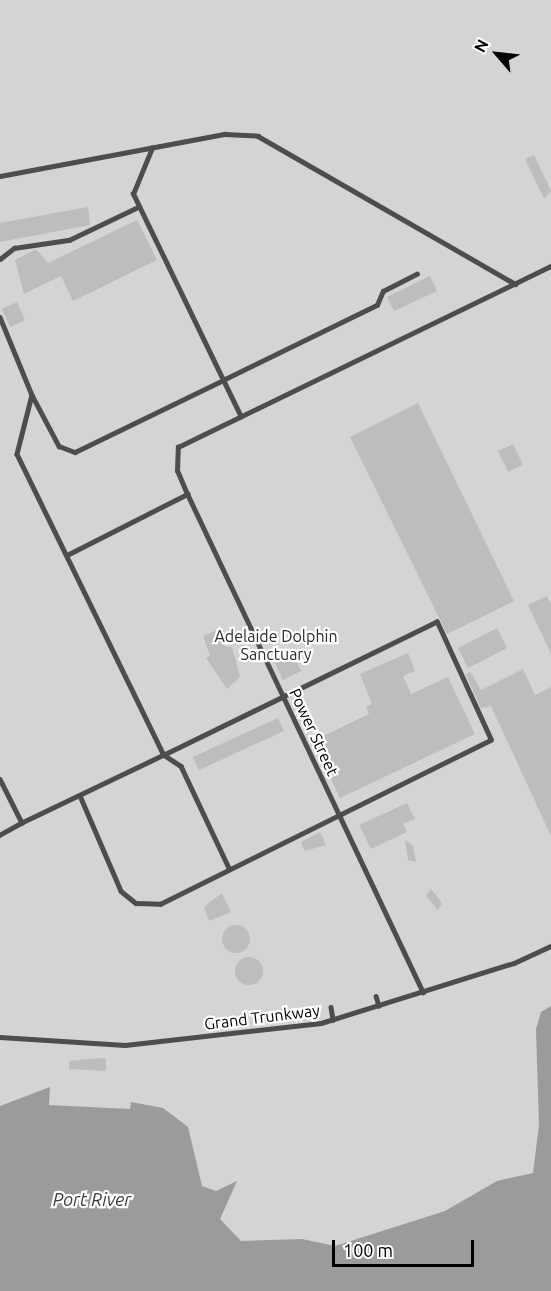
<!DOCTYPE html>
<style>
body{margin:0}
#map{position:relative;width:551px;height:1291px;overflow:hidden;background:#fff;font-family:Ubuntu,sans-serif}
div>[style]{position:absolute}
[style*='--x']{left:calc(var(--x)*1px);top:calc(var(--y)*1px);width:calc(var(--w)*1px);rotate:calc(var(--a)*1deg)}
.green>*{inset:0;background:#d4d4d4}
.water>*{inset:0;background:#9b9b9b}
.building>*{inset:0;background:#bdbdbd}
.round{border-radius:50%}
.service>*{height:4.5px;margin:-2.25px;padding:0 2.25px;transform-origin:2.25px;border-radius:2.25px;background:#4d4d4d}
span{translate:-50% -50%;white-space:nowrap;text-align:center;line-height:1.15;-webkit-text-stroke:4.5px #fff;paint-order:stroke}
.park-label{font-size:16px;color:#2b2b2b}
.street-label{font-size:16px;color:#000}
.water-label{font-size:18px;color:#3c3c3c;font-style:italic}
.north{position:absolute;left:467px;top:24px;width:60px;height:60px;-webkit-text-stroke:4px #fff;paint-order:stroke;rotate:298deg;font-size:16px;font-weight:700;line-height:24px;text-align:center;color:#000}
.north::after{content:'';display:block;margin:auto;width:21px;height:27px;background:#000;clip-path:polygon(50% 0,100% 100%,50% 72%,0 100%)}
.scale{position:absolute;left:332px;top:1240px;width:142px;height:27px;box-sizing:border-box;border:3px solid #000;border-top:0;padding-left:8px;font-size:18px;line-height:21px;white-space:nowrap;color:#000;-webkit-text-stroke:4px #fff;paint-order:stroke}
</style>
<div id="map">
<div class="green">
<i style="clip-path:polygon(0 0,551px 0,551px 1291px,0 1291px)"></i>
</div>
<div class="water">
<i style="clip-path:polygon(551px 1006px,551px 1291px,0 1291px,0 1106px,50px 1087px,49px 1105px,130px 1109px,131px 1102px,163px 1108px,188px 1127px,202px 1186px,216px 1191px,237px 1181px,220px 1219px,241px 1241px,302px 1239px,335px 1246px,445px 1211px,497px 1181px,533px 1173px,539px 1125px,536px 1029px,541px 1012px)"></i>
</div>
<div class="building">
<i style="clip-path:polygon(534px 155px,551px 191px,544px 199px,525px 159px)"></i>
<i style="clip-path:polygon(88px 207px,90px 225px,0 242px,0 223px)"></i>
<i style="clip-path:polygon(137px 220px,157px 260px,73px 301px,61px 276px,24px 294px,15px 260px,36px 249px,48px 263px)"></i>
<i style="clip-path:polygon(430px 276px,437px 291px,394px 311px,387px 297px)"></i>
<i style="clip-path:polygon(17px 302px,25px 320px,10px 327px,2px 309px)"></i>
<i style="clip-path:polygon(418px 403px,514px 601px,447px 634px,350px 437px)"></i>
<i style="clip-path:polygon(513px 444px,523px 465px,508px 472px,498px 451px)"></i>
<i style="clip-path:polygon(547px 596px,551px 604px,551px 654px,528px 605px)"></i>
<i style="clip-path:polygon(497px 628px,507px 648px,468px 668px,458px 648px)"></i>
<i style="clip-path:polygon(218px 630px,224px 646px,232px 647px,240px 677px,227px 689px,206px 658px,210px 656px,203px 636px)"></i>
<i style="clip-path:polygon(408px 653px,415px 671px,403px 676px,411px 694px,448px 677px,475px 734px,340px 798px,313px 741px,369px 714px,366px 707px,372px 704px,360px 674px)"></i>
<i style="clip-path:polygon(293px 654px,301px 671px,283px 680px,275px 663px)"></i>
<i style="clip-path:polygon(523px 669px,535px 695px,551px 687px,551px 836px,491px 706px,481px 708px,466px 675px,470px 671px,481px 690px)"></i>
<i style="clip-path:polygon(278px 718px,284px 731px,199px 770px,193px 757px)"></i>
<i style="clip-path:polygon(407px 803px,415px 819px,403px 824px,407px 832px,371px 849px,359px 825px)"></i>
<i style="clip-path:polygon(320px 832px,326px 845px,305px 851px,301px 842px)"></i>
<i style="clip-path:polygon(405px 840px,413px 846px,416px 862px,408px 860px)"></i>
<i style="clip-path:polygon(431px 889px,442px 903px,438px 910px,426px 896px)"></i>
<i style="clip-path:polygon(222px 893px,231px 912px,209px 921px,204px 907px)"></i>
<i class="round" style="left:222px;top:925px;width:28px;height:28px"></i>
<i class="round" style="left:235px;top:957px;width:28px;height:28px"></i>
<i style="clip-path:polygon(99px 1058px,106px 1059px,106px 1071px,69px 1069px,69px 1061px)"></i>
</div>
<div class="service">
<i style="--x:0;--y:176;--w:229;--a:-10.6"></i>
<i style="--x:225;--y:134;--w:33;--a:3"></i>
<i style="--x:258;--y:136;--w:297;--a:29.9"></i>
<i style="--x:0;--y:259;--w:18;--a:-38"></i>
<i style="--x:14;--y:248;--w:56;--a:-8.3"></i>
<i style="--x:69;--y:240;--w:76;--a:-25.6"></i>
<i style="--x:0;--y:317;--w:84;--a:67.7"></i>
<i style="--x:32;--y:395;--w:61;--a:104.3"></i>
<i style="--x:17;--y:454;--w:335;--a:64"></i>
<i style="--x:164;--y:755;--w:157;--a:154.4"></i>
<i style="--x:32;--y:395;--w:58;--a:62.1"></i>
<i style="--x:59;--y:446;--w:17;--a:21"></i>
<i style="--x:75;--y:452;--w:165;--a:-25.9"></i>
<i style="--x:223;--y:380;--w:207;--a:-115.8"></i>
<i style="--x:133;--y:194;--w:50;--a:-67.6"></i>
<i style="--x:241;--y:417;--w:41;--a:-115.9"></i>
<i style="--x:223;--y:380;--w:171;--a:-26"></i>
<i style="--x:377;--y:305;--w:15;--a:-67"></i>
<i style="--x:383;--y:291;--w:38;--a:-27"></i>
<i style="--x:67;--y:555;--w:135;--a:-26.9"></i>
<i style="--x:0;--y:779;--w:49;--a:63.4"></i>
<i style="--x:22;--y:823;--w:25;--a:151"></i>
<i style="--x:81;--y:798;--w:101;--a:66.7"></i>
<i style="--x:121;--y:891;--w:19;--a:39"></i>
<i style="--x:136;--y:903;--w:24;--a:2"></i>
<i style="--x:160;--y:904;--w:369;--a:-26.4"></i>
<i style="--x:491;--y:740;--w:130;--a:-114.6"></i>
<i style="--x:437;--y:622;--w:304;--a:154"></i>
<i style="--x:164;--y:755;--w:20;--a:33"></i>
<i style="--x:181;--y:766;--w:113;--a:64.8"></i>
<i style="--x:423;--y:993;--w:552;--a:-115.31"></i>
<i style="--x:187;--y:494;--w:25;--a:-113"></i>
<i style="--x:177;--y:471;--w:24;--a:-88"></i>
<i style="--x:178;--y:447;--w:415;--a:-25.9"></i>
<i style="--x:376;--y:996;--w:10;--a:73"></i>
<i style="--x:331;--y:1007;--w:13;--a:81"></i>
<i style="--x:0;--y:1037;--w:125;--a:3.7"></i>
<i style="--x:125;--y:1045;--w:197;--a:-6.4"></i>
<i style="--x:321;--y:1023;--w:202;--a:-17.3"></i>
<i style="--x:514;--y:963;--w:41;--a:-24.7"></i>
</div>
<div class="park-label">
<span style="left:276px;top:645px">Adelaide Dolphin<br>Sanctuary</span>
</div>
<div class="street-label">
<span style="left:314px;top:732px;rotate:65deg">Power Street</span>
<span style="left:262px;top:1017px;rotate:-7deg">Grand Trunkway</span>
</div>
<div class="water-label">
<span style="left:92px;top:1199px">Port River</span>
</div>
<div class="north">N</div>
<div class="scale">100 m</div>
</div>
